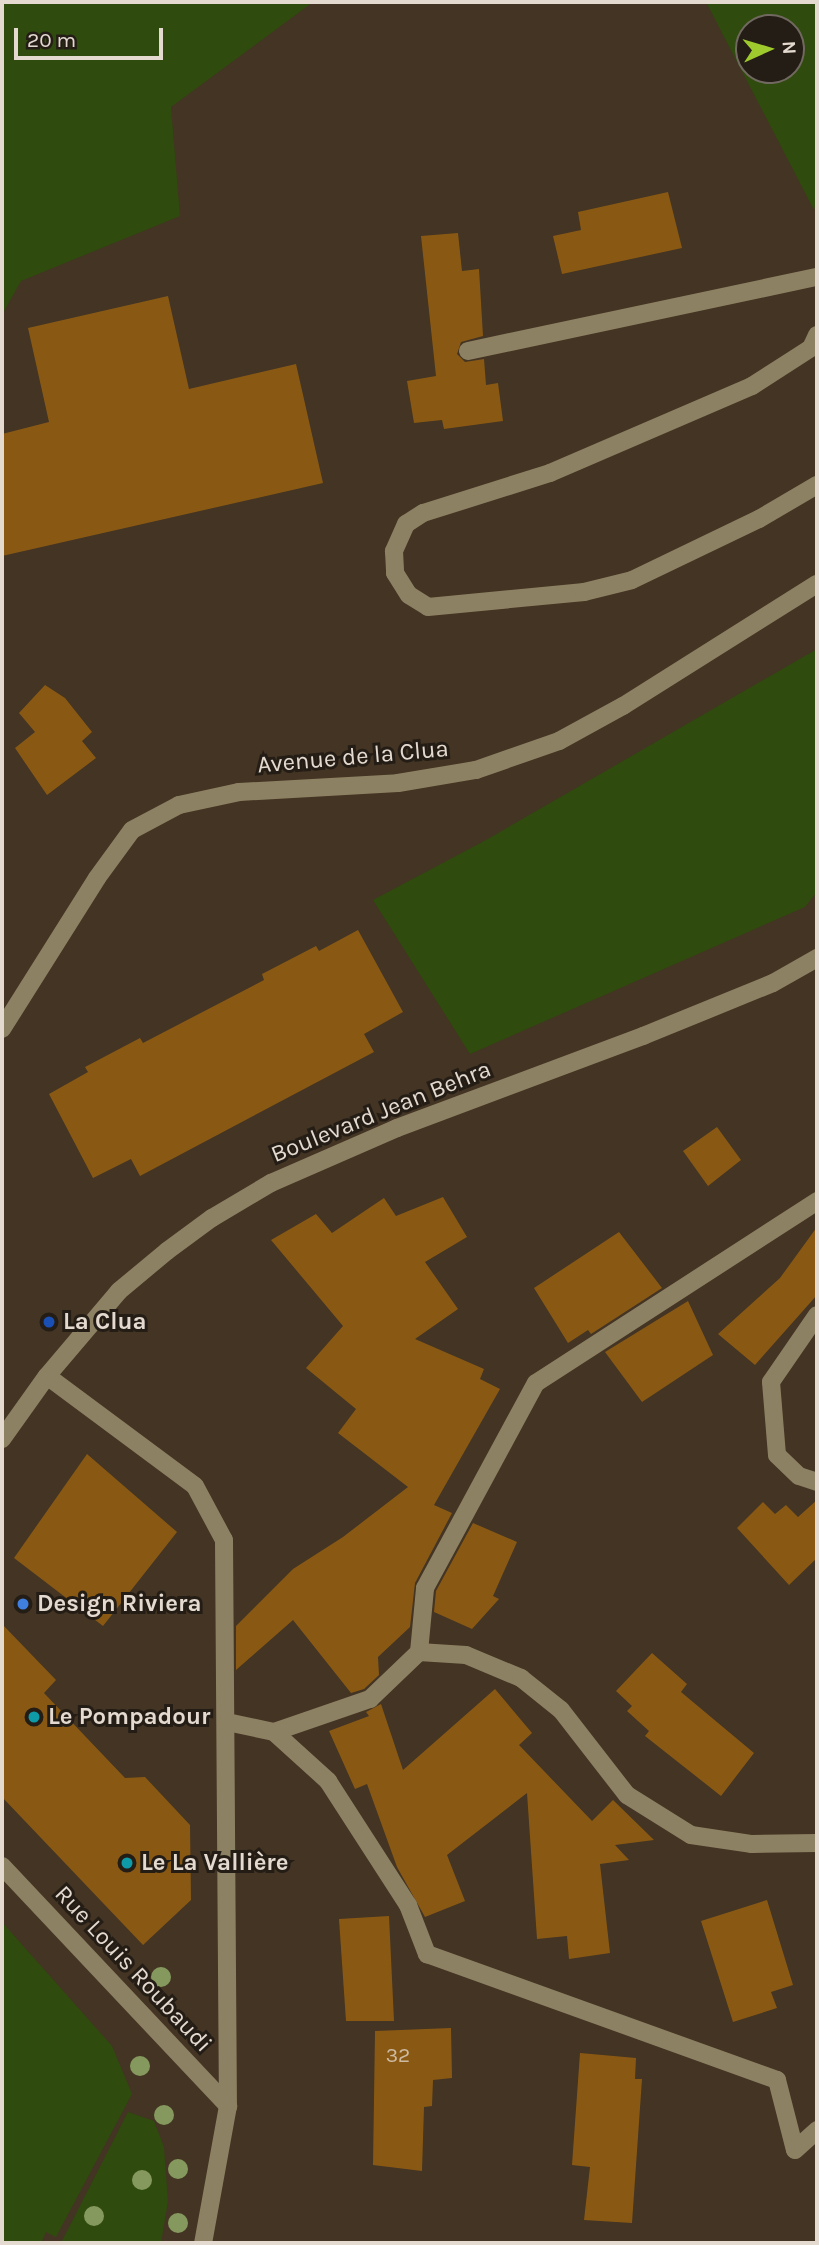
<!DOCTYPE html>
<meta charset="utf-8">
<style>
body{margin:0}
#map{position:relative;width:819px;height:2245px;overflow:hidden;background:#433423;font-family:Karla,sans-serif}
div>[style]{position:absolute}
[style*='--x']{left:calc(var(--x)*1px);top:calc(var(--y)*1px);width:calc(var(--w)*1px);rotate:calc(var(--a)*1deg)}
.green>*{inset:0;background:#2f4b0d}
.building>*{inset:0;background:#895914}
.minor>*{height:18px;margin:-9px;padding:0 9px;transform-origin:9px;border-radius:9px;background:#8d8163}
.trees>*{width:20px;height:20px;margin:-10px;border-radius:50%;background:#85995e}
.dots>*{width:19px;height:19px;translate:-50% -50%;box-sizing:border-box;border:4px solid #241d16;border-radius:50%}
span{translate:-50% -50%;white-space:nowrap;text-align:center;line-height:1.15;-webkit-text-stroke:6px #241d16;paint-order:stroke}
.number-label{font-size:21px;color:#cdbaa1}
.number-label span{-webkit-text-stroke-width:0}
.street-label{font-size:24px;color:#e4dad0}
.poi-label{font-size:24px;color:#e4dad0;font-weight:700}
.left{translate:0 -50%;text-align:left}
.frame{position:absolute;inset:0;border:4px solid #e4dad0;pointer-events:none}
.north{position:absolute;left:735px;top:14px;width:70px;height:70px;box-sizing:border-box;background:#241d16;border:2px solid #716960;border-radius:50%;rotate:86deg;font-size:19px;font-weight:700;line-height:28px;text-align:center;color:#e4dad0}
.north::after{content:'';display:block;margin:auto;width:24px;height:32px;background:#9fca2d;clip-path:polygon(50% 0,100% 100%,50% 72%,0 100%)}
.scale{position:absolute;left:14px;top:28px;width:149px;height:32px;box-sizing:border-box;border:4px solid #e4dad0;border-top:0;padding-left:9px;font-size:21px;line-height:24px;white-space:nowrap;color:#e4dad0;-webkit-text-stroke:5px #241d16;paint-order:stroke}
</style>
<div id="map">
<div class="green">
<i style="clip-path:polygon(2px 2px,313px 2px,171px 107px,180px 216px,21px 281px,2px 315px)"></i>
<i style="clip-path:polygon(evenodd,706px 2px,817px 2px,817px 197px,814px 210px,706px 2px,749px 28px,791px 28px,791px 70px,749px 70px,749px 28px)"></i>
<i style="clip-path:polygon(817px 649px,817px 892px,805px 907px,470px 1054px,373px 900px,486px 840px)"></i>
<i style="clip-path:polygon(2px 1922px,112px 2046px,132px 2094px,56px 2237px,46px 2232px,41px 2243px,2px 2243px)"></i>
<i style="clip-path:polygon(128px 2112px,154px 2121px,164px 2147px,168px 2201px,161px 2243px,61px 2243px)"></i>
</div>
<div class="building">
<i style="clip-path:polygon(668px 192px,682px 248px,562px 274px,553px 236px,581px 230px,578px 212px)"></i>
<i style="clip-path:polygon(458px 233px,462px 271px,479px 269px,483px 336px,461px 342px,457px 354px,465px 362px,484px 359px,486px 385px,498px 383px,503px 421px,444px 429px,442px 420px,414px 423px,407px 381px,436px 376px,421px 236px)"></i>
<i style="clip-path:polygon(168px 296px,189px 389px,296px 364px,323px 483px,2px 556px,2px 434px,49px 422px,28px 328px)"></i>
<i style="clip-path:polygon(45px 685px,65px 698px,92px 732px,82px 741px,96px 758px,47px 795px,15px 748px,35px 732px,19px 713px)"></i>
<i style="clip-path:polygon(358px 930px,403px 1012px,364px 1034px,374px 1052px,140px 1176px,131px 1159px,93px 1178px,49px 1094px,88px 1072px,85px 1067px,140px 1038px,143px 1043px,264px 980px,262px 974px,316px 946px,319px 951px)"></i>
<i style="clip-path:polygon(717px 1127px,741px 1160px,708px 1186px,683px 1151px)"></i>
<i style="clip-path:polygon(443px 1197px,467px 1237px,425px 1262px,458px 1309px,415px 1339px,484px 1369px,480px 1379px,500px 1389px,434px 1505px,452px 1513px,415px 1583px,410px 1627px,378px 1657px,379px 1675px,364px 1689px,351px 1693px,293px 1620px,236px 1670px,236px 1626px,293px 1569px,343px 1537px,408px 1487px,338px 1433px,356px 1409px,306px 1368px,343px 1326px,271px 1240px,316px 1214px,332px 1233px,384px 1198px,396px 1216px)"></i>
<i style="clip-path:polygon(817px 1227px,817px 1295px,755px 1365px,718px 1334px,780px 1278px)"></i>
<i style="clip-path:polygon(619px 1232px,662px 1288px,591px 1334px,588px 1330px,568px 1343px,534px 1288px)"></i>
<i style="clip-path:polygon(688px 1301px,713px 1355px,642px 1402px,605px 1352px)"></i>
<i style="clip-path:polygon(87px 1454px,177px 1532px,103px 1626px,14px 1558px)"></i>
<i style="clip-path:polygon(817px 1500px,817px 1558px,789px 1585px,737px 1528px,763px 1502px,775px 1514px,786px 1505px,798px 1517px)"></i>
<i style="clip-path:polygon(473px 1523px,517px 1542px,493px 1596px,499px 1599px,472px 1629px,434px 1612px,436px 1591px)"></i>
<i style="clip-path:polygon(2px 1624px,56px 1680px,44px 1693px,125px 1778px,145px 1777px,190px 1825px,191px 1900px,143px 1945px,2px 1797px)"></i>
<i style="clip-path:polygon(652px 1653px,687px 1684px,681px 1692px,754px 1753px,721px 1796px,645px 1736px,649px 1731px,627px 1711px,632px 1706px,616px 1691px)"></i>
<i style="clip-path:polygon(495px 1689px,532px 1733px,519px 1745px,592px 1821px,613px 1800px,654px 1840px,615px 1845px,629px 1860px,600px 1864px,610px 1953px,569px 1959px,567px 1936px,537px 1939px,527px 1793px,447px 1855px,465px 1901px,425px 1917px,397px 1867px,367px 1784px,355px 1789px,329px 1731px,369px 1716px,366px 1712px,381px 1704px,403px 1770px)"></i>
<i style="clip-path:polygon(767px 1900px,793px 1985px,771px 1992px,777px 2008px,733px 2022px,701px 1921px)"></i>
<i style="clip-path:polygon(389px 1916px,394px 2021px,346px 2021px,339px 1919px)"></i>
<i style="clip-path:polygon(451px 2028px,452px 2078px,433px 2080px,432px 2106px,424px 2107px,422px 2171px,373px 2165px,375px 2031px)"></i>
<i style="clip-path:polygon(580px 2053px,636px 2058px,635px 2079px,642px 2079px,632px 2223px,584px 2220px,590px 2167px,572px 2165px)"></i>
</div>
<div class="minor">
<i style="--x:817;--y:335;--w:14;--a:115"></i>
<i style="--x:811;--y:348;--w:70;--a:147.2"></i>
<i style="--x:752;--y:386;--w:220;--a:156.7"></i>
<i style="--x:550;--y:473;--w:133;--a:162.5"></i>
<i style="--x:423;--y:513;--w:20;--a:147"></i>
<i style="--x:406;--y:524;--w:30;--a:114"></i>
<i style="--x:394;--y:551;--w:22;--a:87"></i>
<i style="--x:395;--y:573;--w:26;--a:58"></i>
<i style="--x:409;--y:595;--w:22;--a:32"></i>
<i style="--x:428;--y:607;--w:157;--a:-5.5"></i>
<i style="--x:584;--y:592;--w:49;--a:-14"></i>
<i style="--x:632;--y:580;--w:141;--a:-25.7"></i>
<i style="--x:759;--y:519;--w:67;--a:-30.4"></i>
<i style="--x:468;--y:351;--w:357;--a:-12"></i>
<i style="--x:2;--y:1029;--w:178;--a:-57.8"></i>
<i style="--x:97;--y:878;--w:59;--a:-53.9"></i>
<i style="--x:132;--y:830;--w:53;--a:-28"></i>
<i style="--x:179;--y:805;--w:61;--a:-12.2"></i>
<i style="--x:239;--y:792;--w:159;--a:-3.2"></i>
<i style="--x:398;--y:783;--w:79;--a:-9.5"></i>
<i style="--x:476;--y:770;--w:88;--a:-19.3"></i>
<i style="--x:559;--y:741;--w:73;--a:-28.7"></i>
<i style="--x:623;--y:706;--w:229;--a:-32.2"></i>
<i style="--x:817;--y:1315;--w:81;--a:124.5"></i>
<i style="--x:771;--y:1382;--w:73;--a:85.3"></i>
<i style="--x:777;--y:1455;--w:30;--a:44"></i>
<i style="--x:799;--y:1476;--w:19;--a:18"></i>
<i style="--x:47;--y:1376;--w:184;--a:36.6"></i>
<i style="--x:195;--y:1486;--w:61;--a:61.8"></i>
<i style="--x:224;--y:1540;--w:566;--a:89.6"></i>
<i style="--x:228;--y:2106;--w:139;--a:100.3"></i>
<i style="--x:2;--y:1439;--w:77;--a:-54.5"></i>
<i style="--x:47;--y:1376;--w:111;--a:-49.7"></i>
<i style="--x:119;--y:1291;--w:62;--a:-39.8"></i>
<i style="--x:167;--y:1251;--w:56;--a:-36.3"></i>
<i style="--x:212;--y:1218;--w:69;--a:-30.7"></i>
<i style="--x:271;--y:1183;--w:137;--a:-23.6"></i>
<i style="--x:397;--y:1128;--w:263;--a:-20.5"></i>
<i style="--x:643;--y:1036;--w:140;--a:-22.2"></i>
<i style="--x:773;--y:983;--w:51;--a:-29.6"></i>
<i style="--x:419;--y:1652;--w:47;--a:3.7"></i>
<i style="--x:466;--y:1655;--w:60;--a:22.7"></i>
<i style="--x:521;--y:1678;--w:51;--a:38.7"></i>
<i style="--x:561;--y:1710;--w:108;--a:52.2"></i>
<i style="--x:627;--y:1795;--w:75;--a:32"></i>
<i style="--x:691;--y:1835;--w:62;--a:8.4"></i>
<i style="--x:752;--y:1844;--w:65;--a:-0.9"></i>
<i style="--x:227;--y:1722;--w:48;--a:12"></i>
<i style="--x:274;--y:1732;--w:102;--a:-19"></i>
<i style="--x:370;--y:1699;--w:68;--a:-43.8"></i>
<i style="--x:419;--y:1652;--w:64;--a:-84.6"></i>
<i style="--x:425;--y:1588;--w:233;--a:-61.6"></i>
<i style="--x:536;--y:1383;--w:335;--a:-32.9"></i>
<i style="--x:274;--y:1732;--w:73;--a:42.2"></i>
<i style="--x:328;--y:1781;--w:148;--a:57.2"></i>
<i style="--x:408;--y:1905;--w:53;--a:68.8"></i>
<i style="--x:427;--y:1954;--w:372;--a:19.8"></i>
<i style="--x:777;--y:2080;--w:72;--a:75.6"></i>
<i style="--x:795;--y:2150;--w:30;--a:-42"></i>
<i style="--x:2;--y:1866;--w:330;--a:46.7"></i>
</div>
<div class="trees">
<i style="left:161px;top:1977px"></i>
<i style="left:140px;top:2066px"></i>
<i style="left:164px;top:2115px"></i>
<i style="left:178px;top:2169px"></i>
<i style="left:142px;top:2180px"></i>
<i style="left:94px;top:2216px"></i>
<i style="left:178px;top:2223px"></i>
</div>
<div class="dots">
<i style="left:49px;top:1322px;background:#1a4fb4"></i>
<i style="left:23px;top:1604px;background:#3f7fe0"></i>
<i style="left:34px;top:1717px;background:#0f9aa8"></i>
<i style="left:127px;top:1863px;background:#0f9aa8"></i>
</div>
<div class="number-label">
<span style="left:398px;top:2055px">32</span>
</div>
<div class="street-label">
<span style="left:353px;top:757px;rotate:-5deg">Avenue de la Clua</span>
<span style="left:381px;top:1112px;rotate:-22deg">Boulevard Jean Behra</span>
<span style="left:133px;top:1969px;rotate:47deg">Rue Louis Roubaudi</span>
</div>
<div class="poi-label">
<span class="left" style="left:63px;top:1322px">La Clua</span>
<span class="left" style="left:37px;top:1604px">Design Riviera</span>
<span class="left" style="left:48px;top:1717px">Le Pompadour</span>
<span class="left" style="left:141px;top:1863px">Le La Vallière</span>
</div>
<div class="frame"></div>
<div class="north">N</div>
<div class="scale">20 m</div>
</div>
